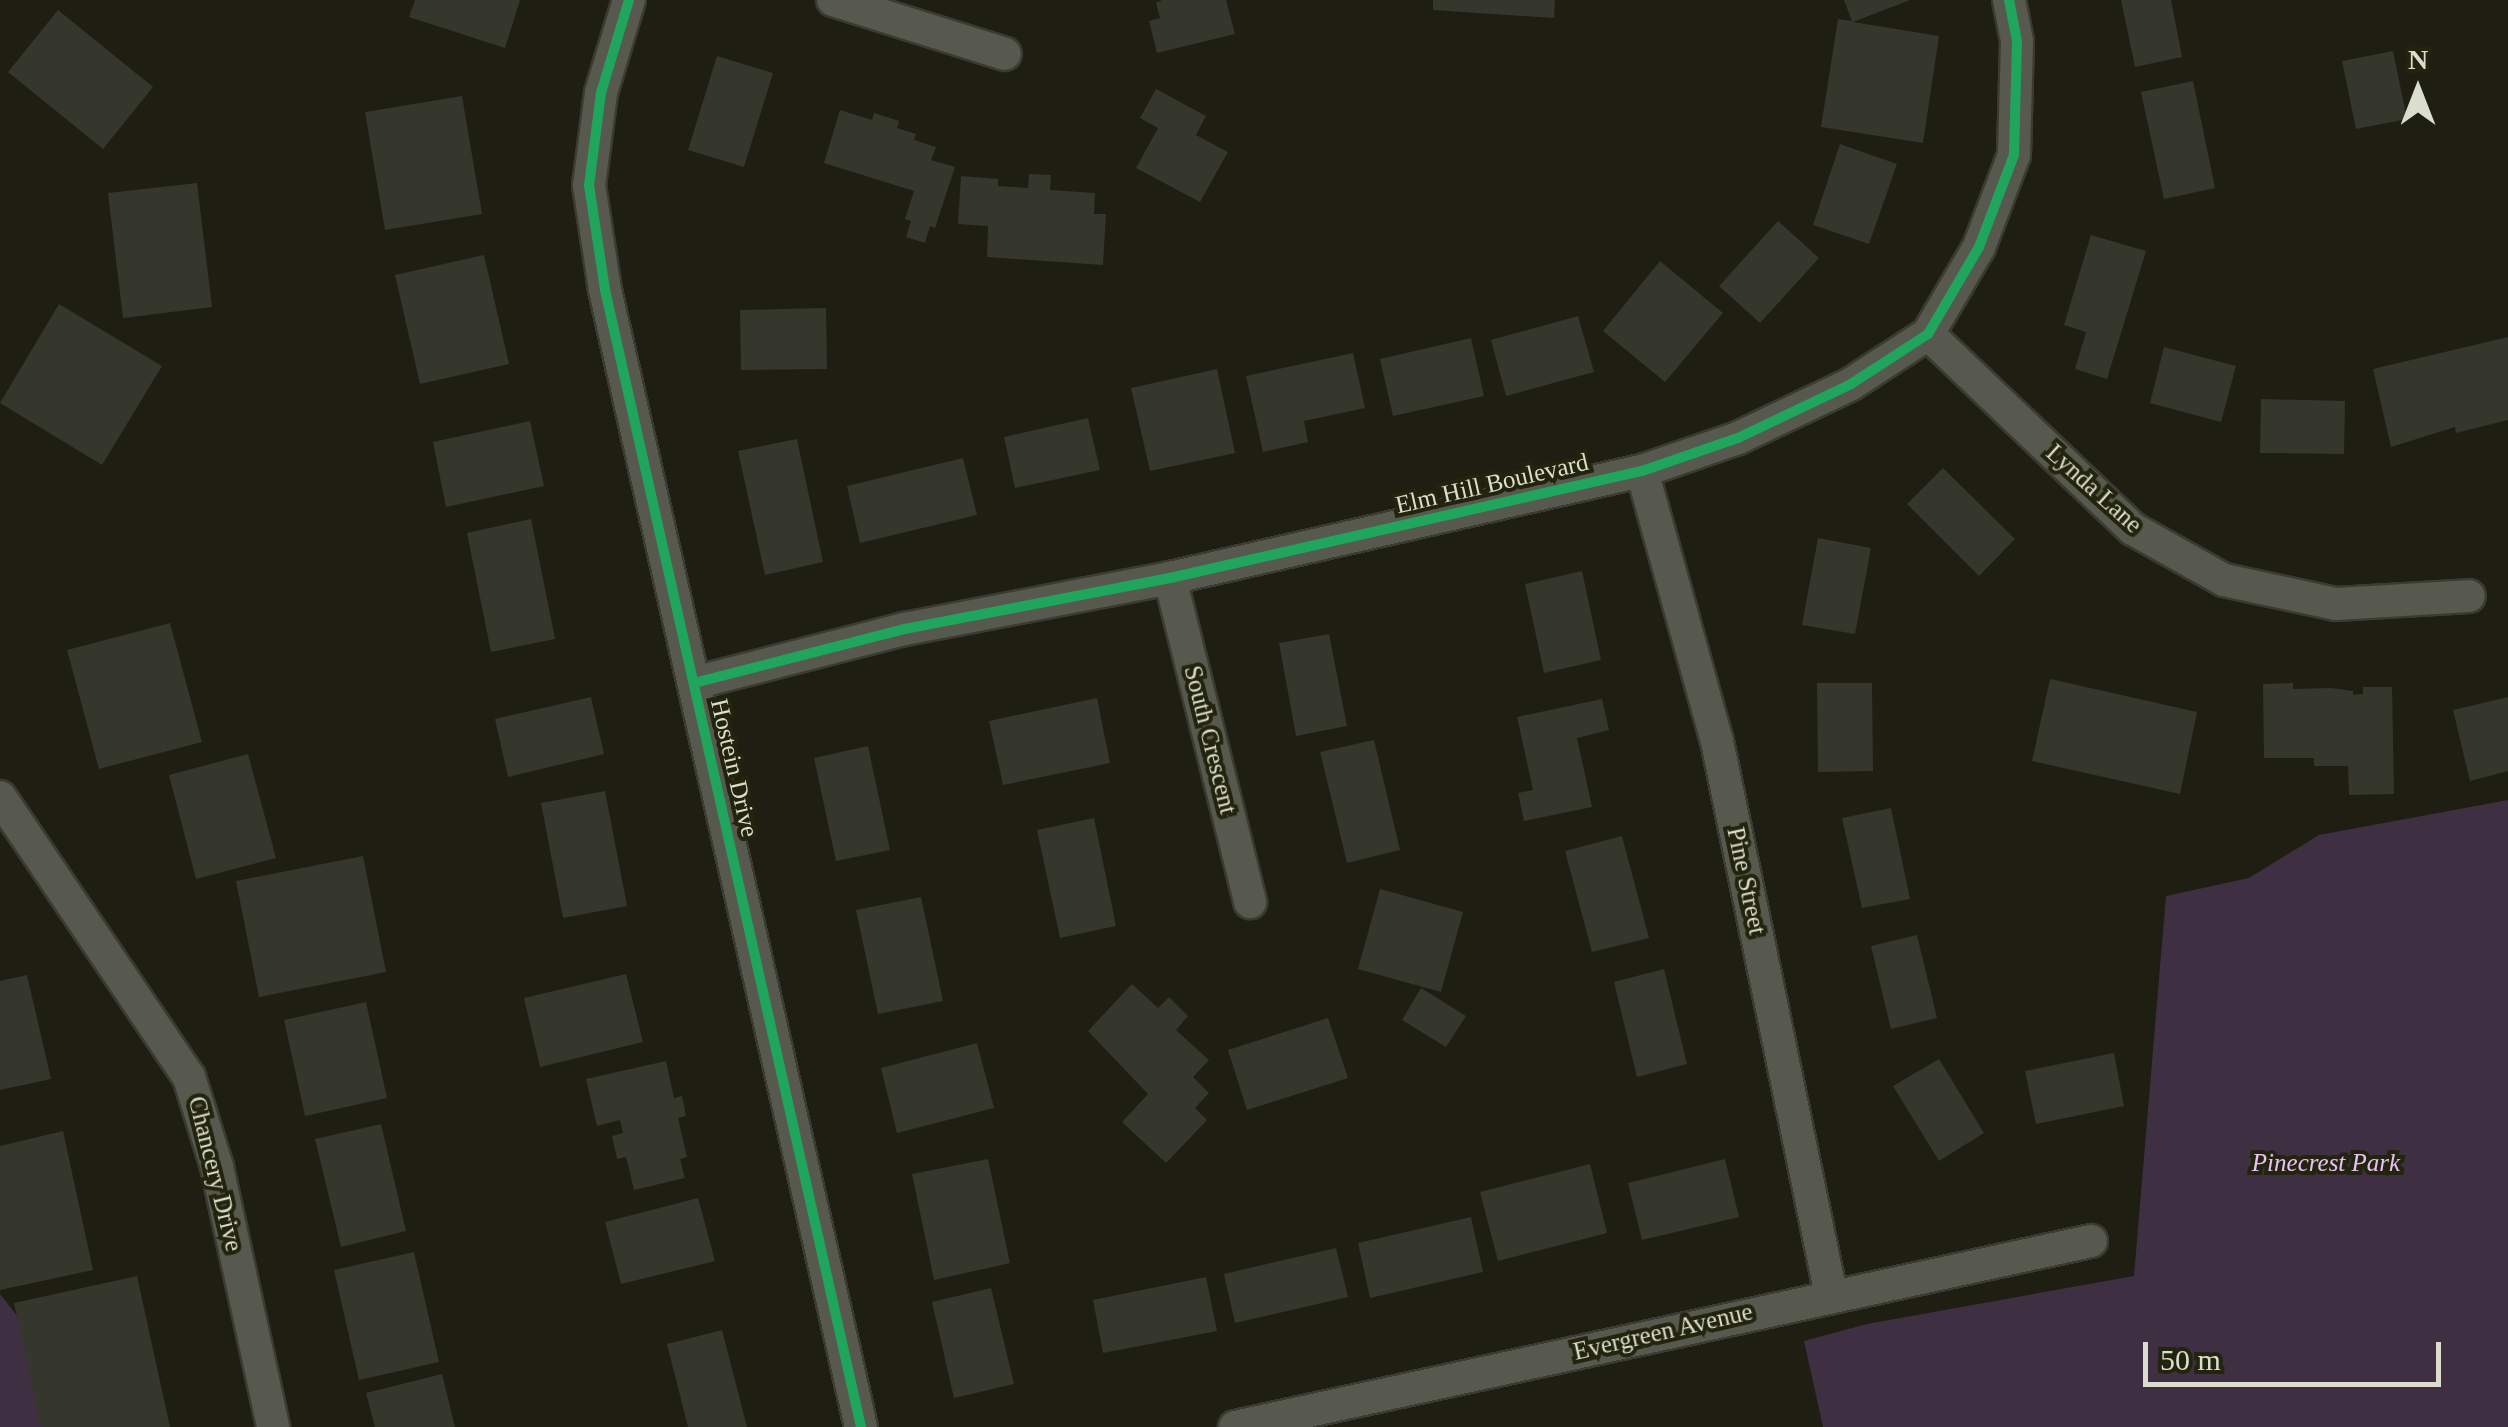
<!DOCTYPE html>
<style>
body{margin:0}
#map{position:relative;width:2508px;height:1427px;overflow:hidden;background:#1e1f12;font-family:"Times New Roman",serif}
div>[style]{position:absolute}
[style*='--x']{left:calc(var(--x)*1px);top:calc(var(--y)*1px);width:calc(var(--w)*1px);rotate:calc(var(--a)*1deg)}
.green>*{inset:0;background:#3f2f43}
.building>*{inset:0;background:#35362c}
.roads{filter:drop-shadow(2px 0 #3a3b31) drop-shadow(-2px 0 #3a3b31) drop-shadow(0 2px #3a3b31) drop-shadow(0 -2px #3a3b31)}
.street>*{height:32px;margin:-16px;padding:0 16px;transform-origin:16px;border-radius:16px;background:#58594e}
.cycleway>*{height:10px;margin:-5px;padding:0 5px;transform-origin:5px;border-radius:5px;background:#20a55d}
span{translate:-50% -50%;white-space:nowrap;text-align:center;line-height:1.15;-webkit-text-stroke:8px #23240d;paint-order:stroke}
.street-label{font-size:25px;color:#dbddce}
.park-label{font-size:25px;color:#e8c0f7;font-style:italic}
.north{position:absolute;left:2368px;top:40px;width:100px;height:100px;-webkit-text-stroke:8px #23240d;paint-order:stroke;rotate:0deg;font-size:28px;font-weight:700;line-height:40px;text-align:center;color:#dbddce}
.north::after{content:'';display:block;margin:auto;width:35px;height:45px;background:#dbddce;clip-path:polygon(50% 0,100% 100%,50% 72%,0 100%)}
.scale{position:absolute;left:2143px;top:1342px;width:298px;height:45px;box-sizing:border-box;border:5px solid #dbddce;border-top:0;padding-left:12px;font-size:30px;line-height:35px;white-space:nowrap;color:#dbddce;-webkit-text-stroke:8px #23240d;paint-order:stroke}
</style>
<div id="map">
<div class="green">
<i style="clip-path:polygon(2508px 800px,2508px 1427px,1823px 1427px,1804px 1341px,1867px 1324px,2134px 1276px,2166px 896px,2249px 878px,2319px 835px)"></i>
<i style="clip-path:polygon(0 1294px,55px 1364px,98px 1427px,0 1427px)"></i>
</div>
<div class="building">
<i style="clip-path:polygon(415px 0,520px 0,505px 48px,409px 17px)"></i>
<i style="clip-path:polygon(1162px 0,1226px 0,1235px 34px,1157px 53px,1149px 21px,1160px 18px,1156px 3px)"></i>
<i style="clip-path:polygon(1433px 0,1555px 0,1554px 18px,1433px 10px)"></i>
<i style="clip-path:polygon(1844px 0,1910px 0,1853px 22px,1939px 36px,1923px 143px,1821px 127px,1838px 19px,1852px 21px)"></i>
<i style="clip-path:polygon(2121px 0,2171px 0,2182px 57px,2135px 67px)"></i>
<i style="clip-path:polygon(58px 10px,153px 87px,103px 149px,8px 72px)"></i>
<i style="clip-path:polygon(2393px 51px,2407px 119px,2356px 129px,2342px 61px)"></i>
<i style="clip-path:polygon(717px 56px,773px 73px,744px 167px,688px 150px)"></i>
<i style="clip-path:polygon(2193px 81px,2215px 188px,2164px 199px,2141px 92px)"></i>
<i style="clip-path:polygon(1156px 89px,1206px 116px,1196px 135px,1228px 152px,1200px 202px,1136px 168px,1158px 128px,1140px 118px)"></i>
<i style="clip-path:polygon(462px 96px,482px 214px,385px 230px,365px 112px)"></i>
<i style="clip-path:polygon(840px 110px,872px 120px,874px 113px,899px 121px,897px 128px,916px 134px,914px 140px,936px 147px,931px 160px,955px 167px,935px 228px,930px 226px,925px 243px,906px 237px,911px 221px,905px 219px,914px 191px,824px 163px)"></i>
<i style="clip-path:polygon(1840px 144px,1897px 164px,1869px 244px,1813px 225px)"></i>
<i style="clip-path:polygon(1029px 174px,1051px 175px,1050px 190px,1095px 193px,1094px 214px,1106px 214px,1103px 265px,987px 257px,988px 226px,958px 224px,961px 176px,998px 179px,998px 186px,1028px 188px)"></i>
<i style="clip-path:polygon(197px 183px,212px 307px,123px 318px,108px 193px)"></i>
<i style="clip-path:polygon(1778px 221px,1819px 258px,1760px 323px,1719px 286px)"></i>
<i style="clip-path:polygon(2091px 235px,2146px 251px,2107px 379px,2075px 369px,2086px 332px,2064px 325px)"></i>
<i style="clip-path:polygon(484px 255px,509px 364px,420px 384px,395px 275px)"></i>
<i style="clip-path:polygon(1660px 261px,1723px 313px,1665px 382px,1603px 331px)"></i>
<i style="clip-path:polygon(59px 304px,162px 366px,102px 465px,0 403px)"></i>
<i style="clip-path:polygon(826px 308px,827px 369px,741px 370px,740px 310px)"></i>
<i style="clip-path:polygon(1578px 316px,1594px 372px,1506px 396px,1491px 340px)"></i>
<i style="clip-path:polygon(2508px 337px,2508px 420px,2456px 433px,2455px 427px,2391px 447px,2373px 369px)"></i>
<i style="clip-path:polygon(1471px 338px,1484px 396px,1393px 416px,1380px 359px)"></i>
<i style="clip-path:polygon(2164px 347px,2236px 366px,2221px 422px,2150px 403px)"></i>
<i style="clip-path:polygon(1353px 353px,1365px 408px,1304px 421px,1308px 442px,1263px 452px,1246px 376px)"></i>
<i style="clip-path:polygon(1217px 369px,1235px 453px,1150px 471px,1131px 388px)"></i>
<i style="clip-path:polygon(2261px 399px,2345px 401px,2344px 454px,2260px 453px)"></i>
<i style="clip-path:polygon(1088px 418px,1100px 470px,1015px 488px,1004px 437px)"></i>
<i style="clip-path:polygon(530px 421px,544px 486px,446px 507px,433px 442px)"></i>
<i style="clip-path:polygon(797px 439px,823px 562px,765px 575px,738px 451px)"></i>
<i style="clip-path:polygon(963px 458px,977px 515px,860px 543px,847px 486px)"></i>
<i style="clip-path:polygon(1943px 468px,2015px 539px,1979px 576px,1907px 504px)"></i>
<i style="clip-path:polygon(531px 519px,555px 639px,491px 652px,467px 533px)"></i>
<i style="clip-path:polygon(1818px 538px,1871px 548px,1855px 634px,1802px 625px)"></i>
<i style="clip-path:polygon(1582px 571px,1601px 660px,1544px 673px,1525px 584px)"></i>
<i style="clip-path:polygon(170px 623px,202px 742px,99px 769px,67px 650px)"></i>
<i style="clip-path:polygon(1329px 634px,1347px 726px,1296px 736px,1279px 643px)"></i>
<i style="clip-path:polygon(2050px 679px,2197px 712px,2180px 794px,2032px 761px)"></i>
<i style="clip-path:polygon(1817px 683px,1872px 683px,1873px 771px,1818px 772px)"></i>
<i style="clip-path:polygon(2293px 683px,2293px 689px,2331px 688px,2353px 691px,2353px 695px,2363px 694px,2363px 687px,2392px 687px,2394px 794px,2349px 795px,2348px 766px,2314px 766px,2314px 758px,2264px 758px,2263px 684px)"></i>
<i style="clip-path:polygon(591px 697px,604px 754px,508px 777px,495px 719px)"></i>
<i style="clip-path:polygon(2508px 697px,2508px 771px,2470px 781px,2453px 710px)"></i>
<i style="clip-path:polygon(1097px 698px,1110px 763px,1003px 785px,989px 721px)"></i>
<i style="clip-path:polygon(1602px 699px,1609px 730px,1577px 738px,1592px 807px,1524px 821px,1518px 793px,1533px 790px,1517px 717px)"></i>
<i style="clip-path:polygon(1374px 740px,1400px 850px,1347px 863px,1320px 752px)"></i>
<i style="clip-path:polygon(868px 746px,890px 850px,836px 861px,814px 758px)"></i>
<i style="clip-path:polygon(248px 754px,276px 858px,196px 879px,169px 775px)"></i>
<i style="clip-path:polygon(605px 791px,627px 906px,563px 918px,541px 803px)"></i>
<i style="clip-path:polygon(1891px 808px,1910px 899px,1862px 908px,1842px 818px)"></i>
<i style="clip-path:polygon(1094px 818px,1116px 926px,1060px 938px,1037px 830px)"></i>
<i style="clip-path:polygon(1622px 836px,1649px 938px,1592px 952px,1565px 851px)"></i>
<i style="clip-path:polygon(363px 856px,386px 972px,259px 997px,236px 881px)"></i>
<i style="clip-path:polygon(1380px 889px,1463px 912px,1441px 992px,1358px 969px)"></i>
<i style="clip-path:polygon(921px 897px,943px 1001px,878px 1014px,856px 910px)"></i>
<i style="clip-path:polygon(1917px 935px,1937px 1018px,1891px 1029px,1871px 946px)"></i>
<i style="clip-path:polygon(1664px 969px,1687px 1064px,1637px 1077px,1614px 982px)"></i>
<i style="clip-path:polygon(626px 974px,643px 1042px,540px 1067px,524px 998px)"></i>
<i style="clip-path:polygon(27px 975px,51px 1079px,0 1090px,0 981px)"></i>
<i style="clip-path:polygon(1132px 984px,1158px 1008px,1169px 997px,1188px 1016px,1176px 1030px,1209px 1060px,1193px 1077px,1209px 1093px,1195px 1108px,1207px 1120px,1166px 1163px,1122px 1122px,1148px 1094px,1088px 1031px)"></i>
<i style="clip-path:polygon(1421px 988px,1466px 1016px,1446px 1047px,1402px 1020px)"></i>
<i style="clip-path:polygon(366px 1002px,387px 1098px,305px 1116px,284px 1020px)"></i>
<i style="clip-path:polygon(1328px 1018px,1348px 1078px,1247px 1110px,1228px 1050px)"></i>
<i style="clip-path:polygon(977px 1043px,994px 1108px,897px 1133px,881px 1068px)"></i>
<i style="clip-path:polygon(2114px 1053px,2124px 1106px,2036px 1124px,2025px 1071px)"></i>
<i style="clip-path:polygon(1939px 1059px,1984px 1133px,1939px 1161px,1893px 1086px)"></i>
<i style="clip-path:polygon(666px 1061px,674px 1098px,682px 1096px,686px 1116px,678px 1118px,687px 1157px,680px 1159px,685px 1178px,634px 1190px,626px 1157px,617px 1159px,612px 1136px,623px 1133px,620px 1120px,597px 1126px,586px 1079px)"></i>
<i style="clip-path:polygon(381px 1124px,406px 1231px,341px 1247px,315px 1139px)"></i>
<i style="clip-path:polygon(63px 1131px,93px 1270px,0 1290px,0 1146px)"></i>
<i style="clip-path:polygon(988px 1159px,1010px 1263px,934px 1280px,912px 1174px)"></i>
<i style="clip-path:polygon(1725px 1159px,1739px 1217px,1642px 1240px,1628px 1183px)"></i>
<i style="clip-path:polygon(1590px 1164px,1607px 1233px,1498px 1261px,1480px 1192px)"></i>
<i style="clip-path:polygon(698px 1198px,715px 1261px,621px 1284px,605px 1222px)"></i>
<i style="clip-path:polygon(1471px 1217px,1483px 1272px,1370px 1298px,1358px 1243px)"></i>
<i style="clip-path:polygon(1336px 1248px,1348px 1297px,1235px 1323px,1224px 1274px)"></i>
<i style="clip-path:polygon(414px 1252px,439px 1362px,359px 1380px,334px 1270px)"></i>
<i style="clip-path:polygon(137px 1276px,170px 1427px,41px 1427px,14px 1303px)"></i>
<i style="clip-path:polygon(1206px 1277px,1217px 1331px,1103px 1353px,1093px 1300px)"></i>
<i style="clip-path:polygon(991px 1288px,1014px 1384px,954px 1398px,932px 1302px)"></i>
<i style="clip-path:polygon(722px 1330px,747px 1427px,688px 1427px,667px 1344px)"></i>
<i style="clip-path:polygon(442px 1374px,455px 1427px,375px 1427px,366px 1393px)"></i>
</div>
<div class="roads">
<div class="street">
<i style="--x:629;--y:0;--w:97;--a:106.8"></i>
<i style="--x:601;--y:93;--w:93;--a:97.4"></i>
<i style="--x:589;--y:185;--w:106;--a:81.3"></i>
<i style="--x:605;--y:290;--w:1165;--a:77.31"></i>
<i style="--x:833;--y:0;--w:180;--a:17.4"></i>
<i style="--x:1928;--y:334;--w:283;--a:43.6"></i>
<i style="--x:2133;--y:529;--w:104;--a:29.3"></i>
<i style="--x:2224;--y:580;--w:115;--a:12.1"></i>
<i style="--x:2336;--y:604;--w:133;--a:-3.4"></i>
<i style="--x:1642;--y:471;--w:280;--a:74.5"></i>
<i style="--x:1717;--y:741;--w:566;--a:78.37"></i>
<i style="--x:1170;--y:578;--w:334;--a:76.1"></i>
<i style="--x:694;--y:683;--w:218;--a:-14.4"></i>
<i style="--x:905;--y:629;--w:270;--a:-10.9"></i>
<i style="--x:1170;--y:578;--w:484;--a:-12.8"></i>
<i style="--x:1642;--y:471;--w:102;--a:-19"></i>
<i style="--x:1738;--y:438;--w:125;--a:-25.5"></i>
<i style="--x:1851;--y:384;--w:92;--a:-33"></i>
<i style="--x:1928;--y:334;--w:101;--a:-59.6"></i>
<i style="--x:1979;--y:247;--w:98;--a:-69.2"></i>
<i style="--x:2014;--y:155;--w:114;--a:-88.5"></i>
<i style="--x:2017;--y:41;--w:42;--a:-101"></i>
<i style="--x:0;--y:797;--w:338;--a:56"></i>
<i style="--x:189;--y:1077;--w:94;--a:72.7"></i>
<i style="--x:217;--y:1167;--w:266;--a:77.8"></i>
<i style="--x:1235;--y:1427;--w:876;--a:-12.26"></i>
</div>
</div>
<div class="cycleway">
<i style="--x:629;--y:0;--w:97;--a:106.8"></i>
<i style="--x:601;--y:93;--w:93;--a:97.4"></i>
<i style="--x:589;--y:185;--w:106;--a:81.3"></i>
<i style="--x:605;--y:290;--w:1165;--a:77.31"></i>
<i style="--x:694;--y:683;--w:218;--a:-14.4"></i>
<i style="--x:905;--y:629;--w:270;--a:-10.9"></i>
<i style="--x:1170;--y:578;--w:484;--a:-12.8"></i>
<i style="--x:1642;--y:471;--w:102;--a:-19"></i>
<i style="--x:1738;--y:438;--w:125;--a:-25.5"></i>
<i style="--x:1851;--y:384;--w:92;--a:-33"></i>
<i style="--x:1928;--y:334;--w:101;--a:-59.6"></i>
<i style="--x:1979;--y:247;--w:98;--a:-69.2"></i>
<i style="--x:2014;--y:155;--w:114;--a:-88.5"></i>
<i style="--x:2017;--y:41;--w:42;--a:-101"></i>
</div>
<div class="street-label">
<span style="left:1492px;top:484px;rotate:-13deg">Elm Hill Boulevard</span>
<span style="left:2094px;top:489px;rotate:42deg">Lynda Lane</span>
<span style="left:1210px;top:740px;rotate:76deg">South Crescent</span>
<span style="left:734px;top:768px;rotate:77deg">Hostein Drive</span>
<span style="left:1746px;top:881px;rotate:78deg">Pine Street</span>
<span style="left:215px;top:1174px;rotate:76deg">Chancery Drive</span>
<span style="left:1663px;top:1332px;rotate:-13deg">Evergreen Avenue</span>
</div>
<div class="park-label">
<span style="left:2326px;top:1163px">Pinecrest Park</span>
</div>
<div class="north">N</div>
<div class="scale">50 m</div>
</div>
